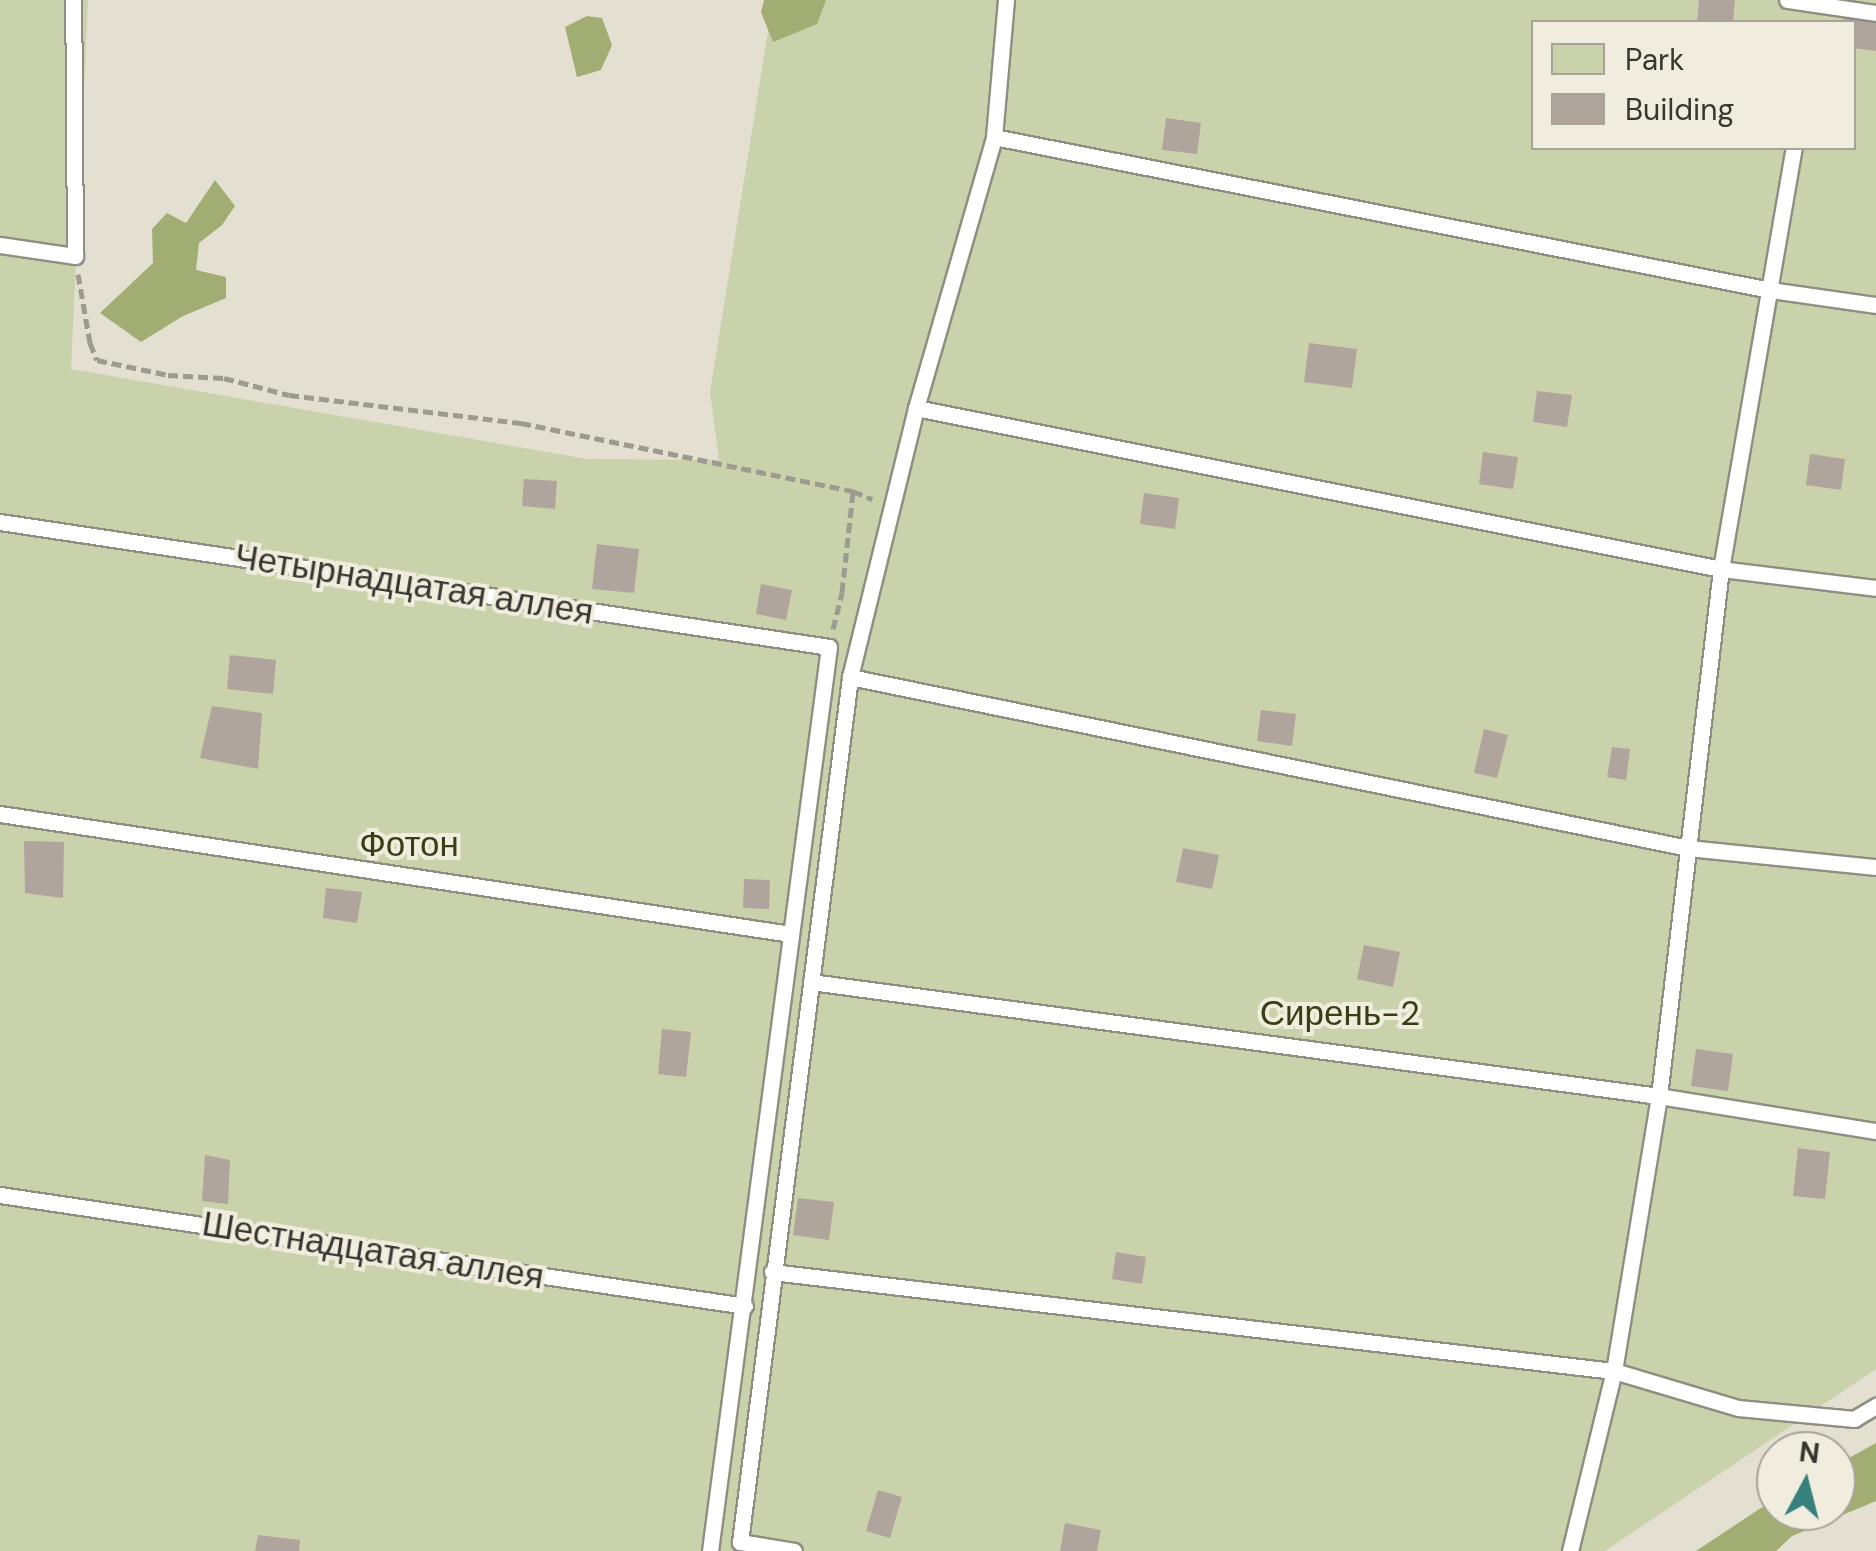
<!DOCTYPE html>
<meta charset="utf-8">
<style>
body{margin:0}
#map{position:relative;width:1876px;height:1551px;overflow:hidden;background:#e3e0d2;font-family:"DM Sans",sans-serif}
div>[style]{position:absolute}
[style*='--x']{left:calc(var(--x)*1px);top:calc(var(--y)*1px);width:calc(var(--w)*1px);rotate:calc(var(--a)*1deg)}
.green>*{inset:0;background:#c9d2ab}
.forest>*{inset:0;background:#a1ad73}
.building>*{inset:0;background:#b0a59c}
.path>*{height:5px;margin-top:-2.5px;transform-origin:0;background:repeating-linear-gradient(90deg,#9d9b90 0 10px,transparent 0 15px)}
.roads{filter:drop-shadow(2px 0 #918e81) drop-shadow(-2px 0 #918e81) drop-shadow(0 2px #918e81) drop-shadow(0 -2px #918e81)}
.lane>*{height:15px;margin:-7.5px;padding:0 7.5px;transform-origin:7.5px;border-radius:7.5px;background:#fff}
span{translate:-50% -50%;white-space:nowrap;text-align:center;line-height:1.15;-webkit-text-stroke:8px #f0eddf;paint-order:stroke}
.street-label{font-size:35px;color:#373630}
.park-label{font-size:35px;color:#383f13}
.legend{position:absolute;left:1531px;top:20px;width:325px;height:130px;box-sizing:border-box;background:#f0eddf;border:2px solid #a6a499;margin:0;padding:12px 18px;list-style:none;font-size:30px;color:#373630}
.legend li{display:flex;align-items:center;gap:20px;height:50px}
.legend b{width:50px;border:2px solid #a6a499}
.north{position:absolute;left:1756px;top:1431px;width:100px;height:100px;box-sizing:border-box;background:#f0eddf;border:2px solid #a6a499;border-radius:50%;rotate:7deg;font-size:28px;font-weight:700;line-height:40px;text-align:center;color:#373630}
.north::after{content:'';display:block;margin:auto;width:35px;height:45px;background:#37807d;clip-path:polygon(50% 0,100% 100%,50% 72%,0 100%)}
</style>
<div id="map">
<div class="green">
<i style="clip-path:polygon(evenodd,0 0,88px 0,71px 369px,587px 459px,719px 460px,710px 392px,773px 0,1876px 0,1876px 1369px,1605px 1551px,0 1551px,0 0,1534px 22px,1854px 22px,1854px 148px,1534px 148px,1534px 22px)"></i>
</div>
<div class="forest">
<i style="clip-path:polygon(764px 0,826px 0,817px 24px,773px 42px,761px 12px)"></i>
<i style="clip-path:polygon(587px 16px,602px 18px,612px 45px,601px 70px,577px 77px,565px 27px)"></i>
<i style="clip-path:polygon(215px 180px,235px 206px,222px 225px,199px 243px,196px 270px,226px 277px,226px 298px,183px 316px,141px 342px,100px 313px,153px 263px,152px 229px,167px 213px,186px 223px)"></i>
<i style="clip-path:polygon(1876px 1443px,1876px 1501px,1792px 1536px,1776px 1551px,1696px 1551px,1776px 1498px,1776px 1511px,1836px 1511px,1836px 1465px)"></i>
</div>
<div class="building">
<i style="clip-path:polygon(1699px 0,1735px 0,1733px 22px,1697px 22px)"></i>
<i style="clip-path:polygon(1844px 18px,1876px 22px,1876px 51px,1854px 48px,1854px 22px,1844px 22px)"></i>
<i style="clip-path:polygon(1166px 118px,1201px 123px,1197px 154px,1162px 150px)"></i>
<i style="clip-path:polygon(1309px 343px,1357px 349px,1352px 388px,1304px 382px)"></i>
<i style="clip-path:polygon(1537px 391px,1572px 395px,1567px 427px,1533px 422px)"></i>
<i style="clip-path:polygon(1483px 452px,1518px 457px,1513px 489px,1479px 484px)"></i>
<i style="clip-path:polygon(1810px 454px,1845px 459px,1841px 490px,1806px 485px)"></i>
<i style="clip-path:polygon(524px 479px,557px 481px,555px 509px,522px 506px)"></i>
<i style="clip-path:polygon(1144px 493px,1179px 498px,1175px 529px,1140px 524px)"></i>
<i style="clip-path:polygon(597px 544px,639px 549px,634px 593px,592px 589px)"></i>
<i style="clip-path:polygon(761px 584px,792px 590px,786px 620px,756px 614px)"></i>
<i style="clip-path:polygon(230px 655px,276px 660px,273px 694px,227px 689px)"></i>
<i style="clip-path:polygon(212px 706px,262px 713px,258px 769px,200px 758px)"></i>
<i style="clip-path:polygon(1261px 710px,1296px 714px,1292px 746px,1257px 741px)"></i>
<i style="clip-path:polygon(1484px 729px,1508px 735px,1497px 778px,1474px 773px)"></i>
<i style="clip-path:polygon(1612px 747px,1630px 749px,1626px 780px,1607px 777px)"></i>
<i style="clip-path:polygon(24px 841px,64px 842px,63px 898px,25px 893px)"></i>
<i style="clip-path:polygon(1183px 848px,1219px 855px,1212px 889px,1176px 882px)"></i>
<i style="clip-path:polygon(744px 879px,770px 880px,769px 909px,743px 908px)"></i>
<i style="clip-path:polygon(326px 888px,362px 892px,357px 923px,323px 918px)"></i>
<i style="clip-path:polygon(1364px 945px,1400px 952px,1393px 987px,1357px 979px)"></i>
<i style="clip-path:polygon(662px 1029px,691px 1032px,686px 1077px,658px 1074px)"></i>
<i style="clip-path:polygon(1696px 1049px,1733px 1054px,1728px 1091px,1691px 1086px)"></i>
<i style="clip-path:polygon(1798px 1148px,1830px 1152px,1825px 1199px,1793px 1196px)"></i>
<i style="clip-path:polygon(205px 1155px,230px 1160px,228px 1204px,202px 1201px)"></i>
<i style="clip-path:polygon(798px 1198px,834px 1202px,829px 1240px,793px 1235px)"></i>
<i style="clip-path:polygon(1116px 1252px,1146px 1257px,1142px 1284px,1112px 1279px)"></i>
<i style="clip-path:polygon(878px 1490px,902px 1497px,890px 1538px,866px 1531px)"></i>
<i style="clip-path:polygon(1065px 1523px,1101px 1530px,1097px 1551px,1060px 1551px)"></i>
<i style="clip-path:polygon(258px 1535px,300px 1540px,299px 1551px,255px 1551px)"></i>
</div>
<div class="path">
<i style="--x:78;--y:274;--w:70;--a:80.1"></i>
<i style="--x:90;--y:343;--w:18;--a:68"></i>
<i style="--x:97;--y:360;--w:73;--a:11.9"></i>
<i style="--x:168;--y:375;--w:56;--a:3.1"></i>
<i style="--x:224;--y:378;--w:67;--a:14.7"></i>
<i style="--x:289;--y:395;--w:234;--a:6.9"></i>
<i style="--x:521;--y:423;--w:339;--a:11.6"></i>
<i style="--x:853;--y:491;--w:21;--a:23"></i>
<i style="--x:833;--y:629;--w:38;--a:-76"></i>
<i style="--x:842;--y:592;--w:101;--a:-83.7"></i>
</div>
<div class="roads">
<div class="lane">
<i style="--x:1787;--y:0;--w:90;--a:8.3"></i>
<i style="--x:994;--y:137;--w:791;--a:11.15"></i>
<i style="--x:1770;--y:290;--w:107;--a:8.1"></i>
<i style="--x:0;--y:245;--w:76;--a:8.3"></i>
<i style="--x:75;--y:256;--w:256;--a:-90.4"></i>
<i style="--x:916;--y:408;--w:821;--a:11.31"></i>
<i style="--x:1721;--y:569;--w:156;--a:7"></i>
<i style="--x:0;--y:522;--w:838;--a:8.57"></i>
<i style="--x:829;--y:647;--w:912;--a:97.5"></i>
<i style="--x:850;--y:677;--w:855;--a:11.53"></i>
<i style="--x:1688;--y:848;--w:189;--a:5.8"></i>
<i style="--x:0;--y:814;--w:800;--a:8.63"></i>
<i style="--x:811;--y:982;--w:856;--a:7.66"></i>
<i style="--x:1659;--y:1096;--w:220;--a:9.2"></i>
<i style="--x:0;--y:1195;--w:753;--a:8.47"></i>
<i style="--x:772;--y:1272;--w:848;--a:6.71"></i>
<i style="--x:1614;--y:1371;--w:129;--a:16.6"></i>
<i style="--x:1738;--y:1408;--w:117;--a:5.4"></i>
<i style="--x:1854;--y:1419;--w:26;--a:-31"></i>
<i style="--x:794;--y:1551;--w:55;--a:-170.5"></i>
<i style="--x:740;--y:1542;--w:872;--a:-82.75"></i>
<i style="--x:850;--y:677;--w:277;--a:-76.2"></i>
<i style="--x:916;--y:408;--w:282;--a:-73.9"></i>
<i style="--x:994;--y:137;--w:138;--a:-85"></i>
<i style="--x:1570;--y:1551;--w:185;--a:-76.3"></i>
<i style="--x:1614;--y:1371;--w:279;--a:-80.7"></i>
<i style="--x:1659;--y:1096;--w:531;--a:-83.29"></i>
<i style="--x:1721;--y:569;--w:427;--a:-80.2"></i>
</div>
</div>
<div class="street-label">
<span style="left:414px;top:584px;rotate:9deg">Четырнадцатая аллея</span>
<span style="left:373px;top:1250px;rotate:9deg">Шестнадцатая аллея</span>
</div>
<div class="park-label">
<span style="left:409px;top:844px">Фотон</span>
<span style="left:1340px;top:1013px">Сирень-2</span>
</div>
<ul class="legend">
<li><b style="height:28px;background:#c9d2ab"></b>Park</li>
<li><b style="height:28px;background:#b0a59c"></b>Building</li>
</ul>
<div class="north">N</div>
</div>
